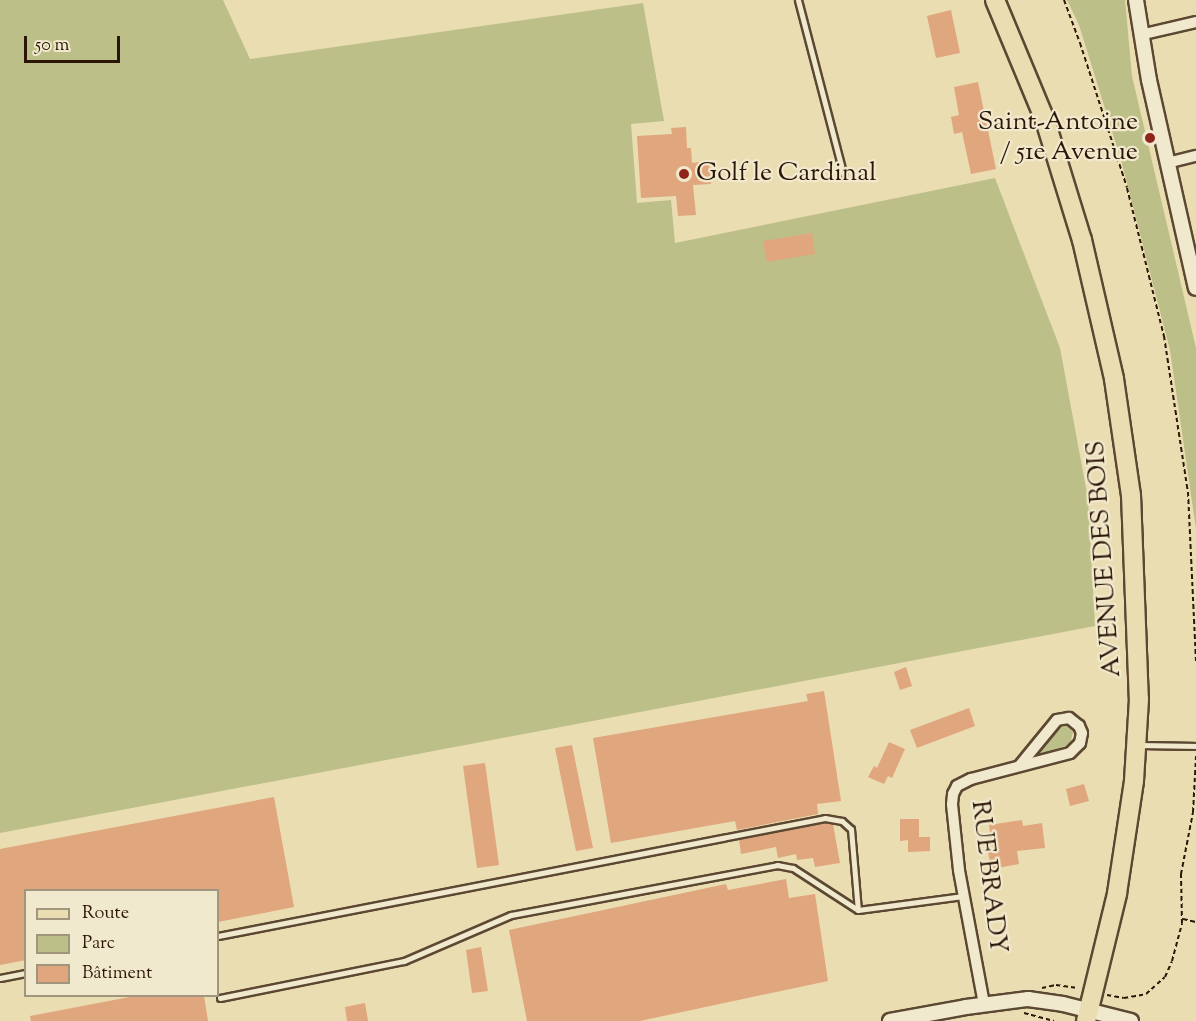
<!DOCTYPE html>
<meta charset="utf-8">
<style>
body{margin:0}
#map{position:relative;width:1196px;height:1021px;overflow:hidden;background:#eaddb2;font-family:"Sorts Mill Goudy",serif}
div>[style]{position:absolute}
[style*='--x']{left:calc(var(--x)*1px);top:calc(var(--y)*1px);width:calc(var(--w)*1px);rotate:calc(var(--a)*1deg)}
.green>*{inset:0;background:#bcbf88}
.building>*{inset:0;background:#e0a67d}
.path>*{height:2px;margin-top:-1px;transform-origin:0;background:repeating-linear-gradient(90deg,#2c1607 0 4.5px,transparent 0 7.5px)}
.roads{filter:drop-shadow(2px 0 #5c4832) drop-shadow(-2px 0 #5c4832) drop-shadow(0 2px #5c4832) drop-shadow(0 -2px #5c4832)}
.service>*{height:5px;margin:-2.5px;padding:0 2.5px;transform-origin:2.5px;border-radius:2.5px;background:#f1e9cd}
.minor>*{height:10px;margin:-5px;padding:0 5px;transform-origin:5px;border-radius:5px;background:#f1e9cd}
.tertiary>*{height:14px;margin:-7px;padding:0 7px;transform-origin:7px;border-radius:7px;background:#f1e9cd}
.primary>*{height:18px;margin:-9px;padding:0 9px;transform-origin:9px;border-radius:9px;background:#eaddb2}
.dots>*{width:16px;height:16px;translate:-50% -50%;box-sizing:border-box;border:3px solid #f1e9cd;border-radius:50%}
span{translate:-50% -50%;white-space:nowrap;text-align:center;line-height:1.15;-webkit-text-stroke:4.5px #f1e9cd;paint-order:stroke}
.poi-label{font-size:26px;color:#2c1607}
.right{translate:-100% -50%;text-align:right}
.left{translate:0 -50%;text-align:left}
.street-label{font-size:26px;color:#2c1607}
.legend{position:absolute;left:24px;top:889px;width:195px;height:108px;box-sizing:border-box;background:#f1e9cd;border:2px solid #a2957e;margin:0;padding:8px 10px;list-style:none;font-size:18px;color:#2c1607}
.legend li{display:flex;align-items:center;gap:12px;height:30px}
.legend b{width:30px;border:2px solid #a2957e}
.scale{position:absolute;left:24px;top:36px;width:96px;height:27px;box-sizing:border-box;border:3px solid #2c1607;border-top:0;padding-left:8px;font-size:18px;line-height:21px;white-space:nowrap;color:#2c1607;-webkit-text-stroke:4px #f1e9cd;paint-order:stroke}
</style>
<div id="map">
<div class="green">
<i style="clip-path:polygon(0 0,223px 0,250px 59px,643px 3px,664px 121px,631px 124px,637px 203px,671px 200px,675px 243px,995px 178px,1060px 348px,1088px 499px,1095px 626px,0 833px)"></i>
<i style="clip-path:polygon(1067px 0,1125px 0,1132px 76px,1196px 348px,1196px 529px,1170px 350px,1121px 160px,1079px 25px)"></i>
<i style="clip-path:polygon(1065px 725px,1073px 732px,1070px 744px,1036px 757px,1035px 755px,1052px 734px)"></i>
</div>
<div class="building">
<i style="clip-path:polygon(951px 10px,960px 53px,936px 58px,927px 16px)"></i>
<i style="clip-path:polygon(978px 82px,996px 169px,971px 174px,962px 132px,954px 134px,951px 117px,959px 115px,954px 87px)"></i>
<i style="clip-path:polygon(686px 127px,687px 148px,691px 148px,692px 163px,709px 161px,711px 184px,693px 185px,696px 215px,678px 216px,676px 196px,641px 198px,637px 136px,672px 134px,671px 128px)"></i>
<i style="clip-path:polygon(812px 233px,815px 254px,767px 262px,763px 241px)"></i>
<i style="clip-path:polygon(906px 667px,912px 686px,900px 690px,894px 672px)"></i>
<i style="clip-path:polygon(824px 691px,841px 801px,817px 804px,818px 814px,737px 830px,735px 821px,611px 843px,593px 738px,808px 701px,806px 694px)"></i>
<i style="clip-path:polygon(969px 708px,975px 726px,917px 748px,910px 730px)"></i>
<i style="clip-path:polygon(889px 742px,905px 749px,892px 778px,888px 776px,884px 784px,868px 777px,874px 766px,877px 768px)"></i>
<i style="clip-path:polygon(572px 745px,593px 848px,576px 851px,555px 748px)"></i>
<i style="clip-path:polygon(485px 763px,499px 865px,477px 868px,463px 766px)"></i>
<i style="clip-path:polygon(1084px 784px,1089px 801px,1070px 806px,1066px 789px)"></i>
<i style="clip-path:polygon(274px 797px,294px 907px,218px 922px,218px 891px,26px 891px,26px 960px,0 965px,0 849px)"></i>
<i style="clip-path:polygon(900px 819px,919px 819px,919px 837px,930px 837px,930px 851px,908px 852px,908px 840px,900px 841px)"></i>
<i style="clip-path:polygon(1022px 820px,1023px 826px,1042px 823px,1045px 848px,1017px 851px,1019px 864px,991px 869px,988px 851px,993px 850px,989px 825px)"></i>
<i style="clip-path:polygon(825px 823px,833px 824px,840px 863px,815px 867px,813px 858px,797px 860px,796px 854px,778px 858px,776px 847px,741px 854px,739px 840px)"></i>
<i style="clip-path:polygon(786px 879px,789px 898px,815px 894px,828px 981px,640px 1021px,527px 1021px,509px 930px,726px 884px,728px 890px)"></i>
<i style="clip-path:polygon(481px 947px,488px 991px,472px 993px,466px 950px)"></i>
<i style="clip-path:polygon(135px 996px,204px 996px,208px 1021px,31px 1021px,30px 1016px)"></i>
<i style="clip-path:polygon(365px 1003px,368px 1021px,347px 1021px,345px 1007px)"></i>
</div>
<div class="path">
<i style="--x:1064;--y:0;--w:46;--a:69.6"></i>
<i style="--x:1080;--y:43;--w:152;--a:72"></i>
<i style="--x:1127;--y:188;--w:153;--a:76"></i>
<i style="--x:1164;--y:336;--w:158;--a:81.3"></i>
<i style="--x:1188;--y:492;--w:172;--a:87.3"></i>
<i style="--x:1183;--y:919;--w:13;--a:13"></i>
<i style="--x:1042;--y:988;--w:14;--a:-12"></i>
<i style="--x:1056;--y:985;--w:22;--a:8"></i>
<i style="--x:1107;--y:995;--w:17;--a:10"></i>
<i style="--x:1124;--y:998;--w:22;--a:-10"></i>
<i style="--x:1146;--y:994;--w:25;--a:-42"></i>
<i style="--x:1165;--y:977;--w:17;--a:-66"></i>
<i style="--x:1172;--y:961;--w:39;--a:-75"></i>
<i style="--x:1182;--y:923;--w:49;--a:-91.2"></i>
<i style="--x:1181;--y:874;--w:63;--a:-79"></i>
<i style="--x:1193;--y:812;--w:56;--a:-86.9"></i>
<i style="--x:1024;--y:1013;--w:31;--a:15"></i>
</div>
<div class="roads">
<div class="service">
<i style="--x:798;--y:0;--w:179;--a:75.4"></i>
<i style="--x:1141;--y:745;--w:55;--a:1"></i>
<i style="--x:218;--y:936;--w:618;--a:-11"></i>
<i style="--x:825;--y:818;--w:17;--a:10"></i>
<i style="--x:842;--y:821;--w:12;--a:42"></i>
<i style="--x:851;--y:829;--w:81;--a:85.1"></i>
<i style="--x:0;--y:978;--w:26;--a:-11"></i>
<i style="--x:220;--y:998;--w:188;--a:-11.4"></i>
<i style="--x:404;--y:961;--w:116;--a:-23.3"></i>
<i style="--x:511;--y:915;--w:271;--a:-10.6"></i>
<i style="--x:777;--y:865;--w:16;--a:11"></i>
<i style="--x:793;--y:868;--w:77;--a:32.9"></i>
<i style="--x:858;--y:910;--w:106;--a:-7.6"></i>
</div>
<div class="minor">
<i style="--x:1140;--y:35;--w:57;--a:-13.1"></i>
<i style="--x:1167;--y:163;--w:30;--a:-14"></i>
<i style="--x:984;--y:1004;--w:136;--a:-100.6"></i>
<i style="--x:959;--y:870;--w:66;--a:-96.1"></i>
<i style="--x:952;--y:804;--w:10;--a:-84"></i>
<i style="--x:953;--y:794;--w:9;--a:-63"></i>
<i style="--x:957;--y:786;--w:16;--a:-27"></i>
<i style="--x:971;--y:779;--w:102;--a:-14.7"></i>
<i style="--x:1070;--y:753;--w:14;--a:-45"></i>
<i style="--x:1080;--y:743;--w:10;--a:-79"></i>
<i style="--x:1082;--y:733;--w:8;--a:-113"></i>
<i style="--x:1079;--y:726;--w:13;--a:-141"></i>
<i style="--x:1069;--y:718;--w:12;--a:171"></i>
<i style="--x:1057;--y:720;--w:58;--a:129.4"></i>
</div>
<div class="tertiary">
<i style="--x:1136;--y:0;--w:81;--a:80.8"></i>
<i style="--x:1149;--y:80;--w:213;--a:77.3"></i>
<i style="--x:890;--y:1021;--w:77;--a:-10.4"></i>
<i style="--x:966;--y:1007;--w:63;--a:-7.4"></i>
<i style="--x:1028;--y:999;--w:35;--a:8"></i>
<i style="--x:1063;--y:1004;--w:70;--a:14"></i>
</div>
<div class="primary">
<i style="--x:995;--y:0;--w:130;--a:67.4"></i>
<i style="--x:1045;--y:120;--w:126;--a:72.9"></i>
<i style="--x:1082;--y:240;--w:143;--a:77"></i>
<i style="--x:1114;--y:379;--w:117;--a:81.7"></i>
<i style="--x:1131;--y:495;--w:204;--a:87.8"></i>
<i style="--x:1139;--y:699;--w:82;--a:93.5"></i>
<i style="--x:1134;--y:781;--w:114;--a:98.6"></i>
<i style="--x:1117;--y:894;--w:131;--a:103.7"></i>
</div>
</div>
<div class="dots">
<i style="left:1150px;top:138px;background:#8f2418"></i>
<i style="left:684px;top:174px;background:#8f2418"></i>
</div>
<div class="poi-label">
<span class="right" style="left:1138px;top:138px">Saint-Antoine<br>/ 51e Avenue</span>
<span class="left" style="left:696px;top:174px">Golf le Cardinal</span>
</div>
<div class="street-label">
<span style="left:1105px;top:559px;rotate:-94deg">AVENUE DES BOIS</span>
<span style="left:988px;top:877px;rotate:83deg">RUE BRADY</span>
</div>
<ul class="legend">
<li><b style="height:8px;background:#eaddb2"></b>Route</li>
<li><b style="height:16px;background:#bcbf88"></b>Parc</li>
<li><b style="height:16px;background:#e0a67d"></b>Bâtiment</li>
</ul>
<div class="scale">50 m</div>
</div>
